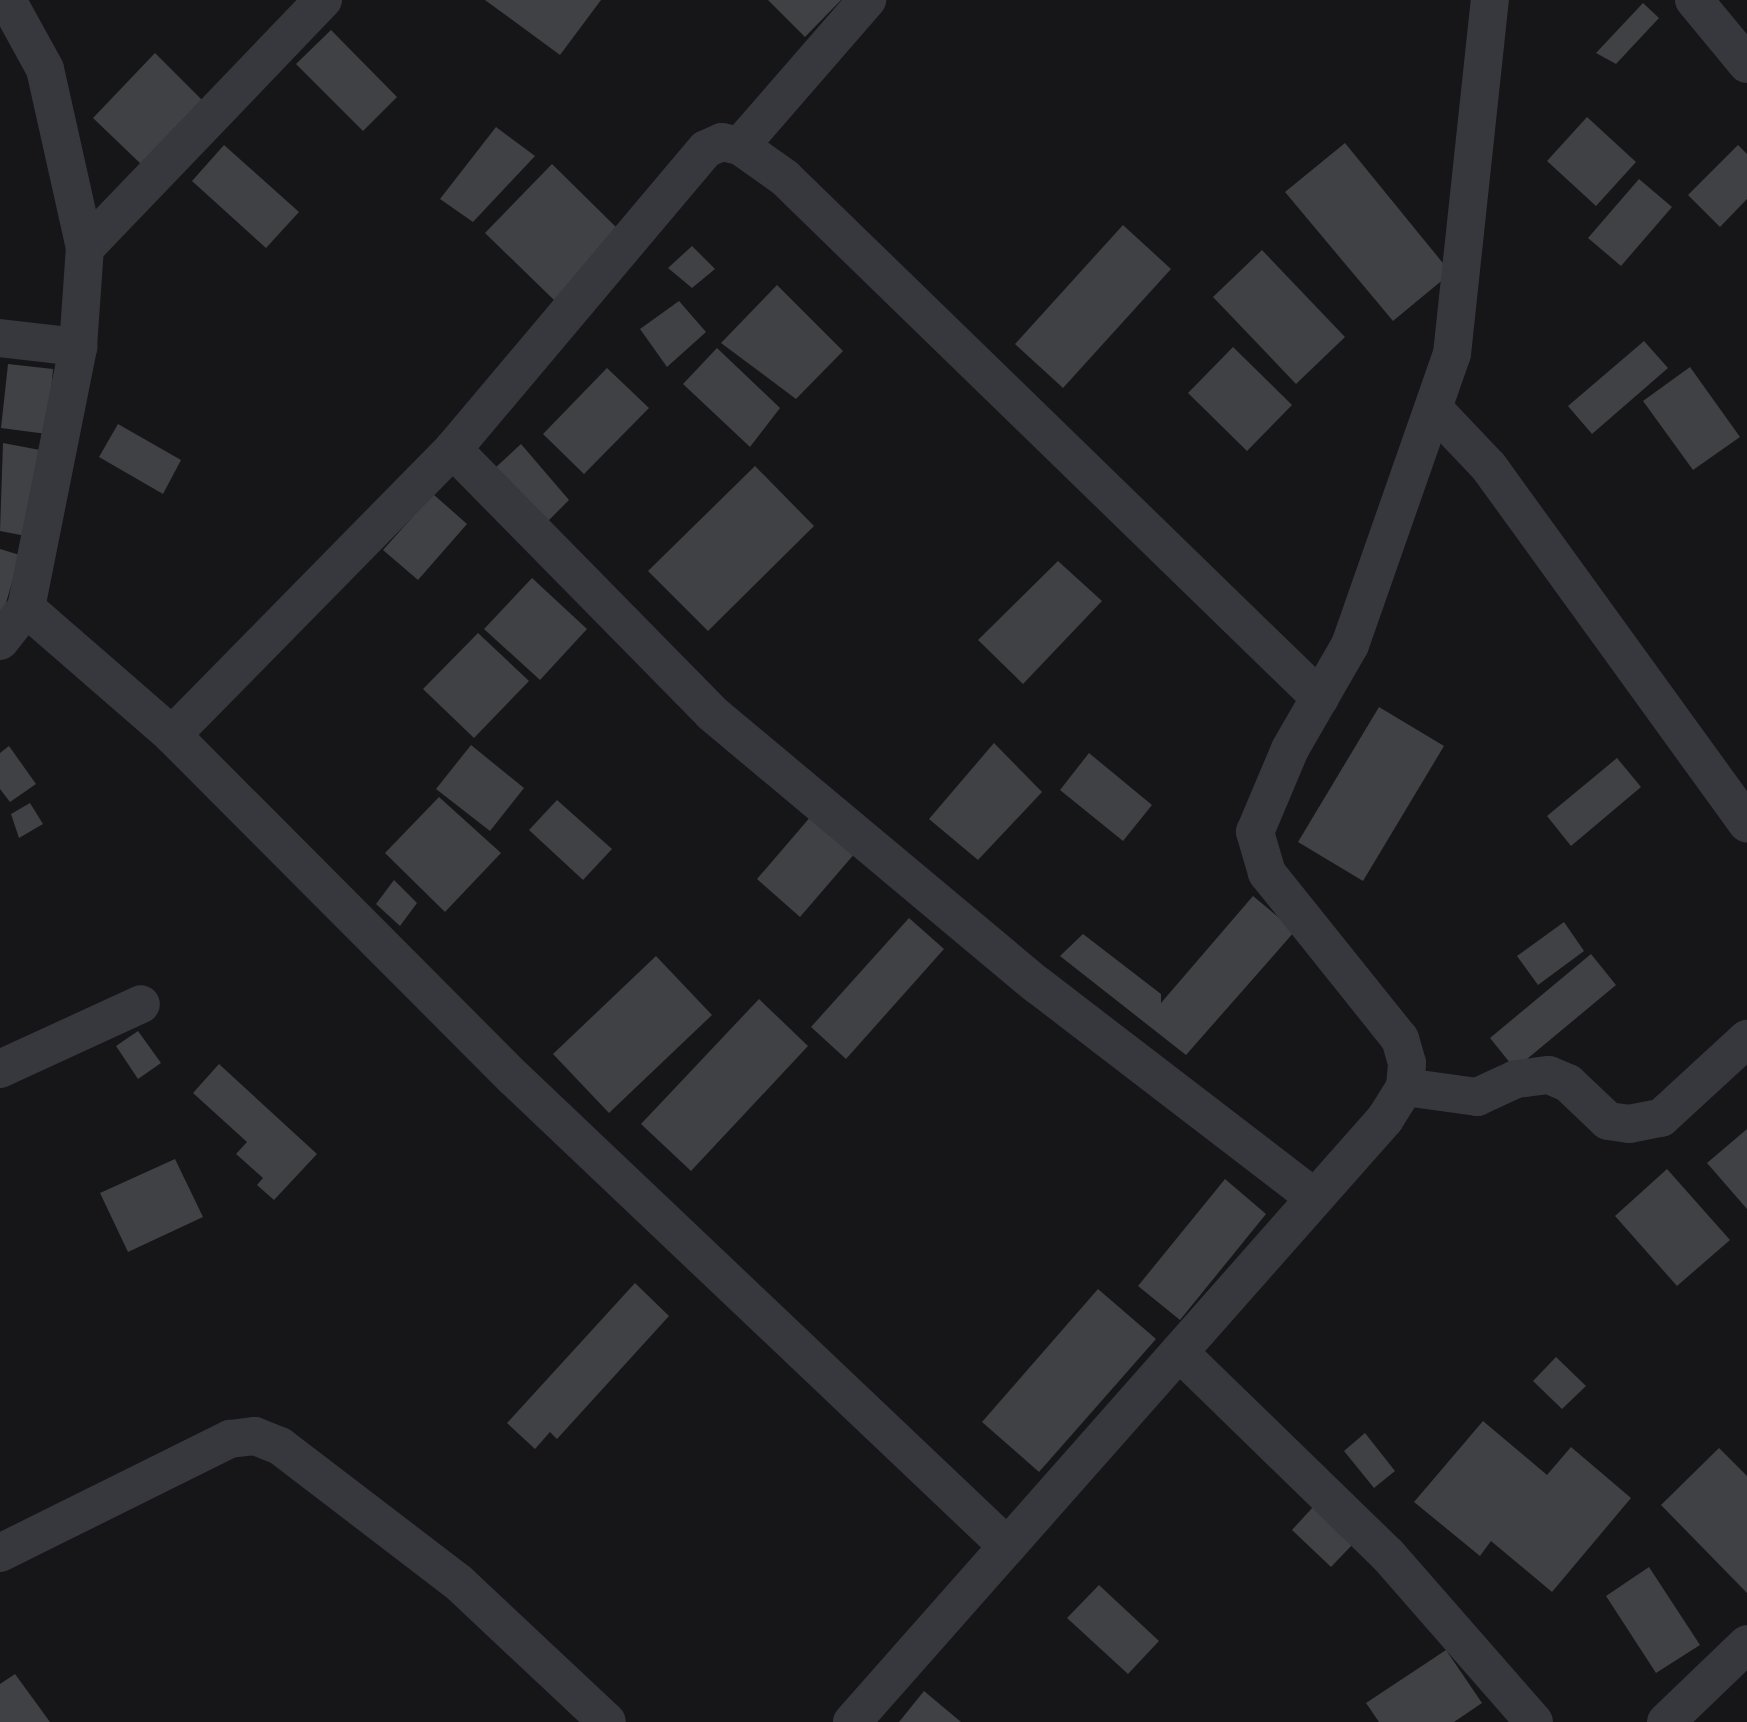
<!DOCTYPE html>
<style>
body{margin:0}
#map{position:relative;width:1747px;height:1722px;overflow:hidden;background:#161618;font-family:"Asap Condensed",sans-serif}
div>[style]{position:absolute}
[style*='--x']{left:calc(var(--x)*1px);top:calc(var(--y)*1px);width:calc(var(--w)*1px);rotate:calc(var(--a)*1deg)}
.building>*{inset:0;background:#404145}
.minor>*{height:38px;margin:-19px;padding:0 19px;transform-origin:19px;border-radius:19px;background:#37383d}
span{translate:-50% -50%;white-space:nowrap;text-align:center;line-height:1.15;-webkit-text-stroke:9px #111113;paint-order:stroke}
</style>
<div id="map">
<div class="building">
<i style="clip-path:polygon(485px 0,601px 0,560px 55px)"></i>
<i style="clip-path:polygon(768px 0,841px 0,805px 37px)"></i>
<i style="clip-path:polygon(1643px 3px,1659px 18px,1616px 64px,1596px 53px)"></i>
<i style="clip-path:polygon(331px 30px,397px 97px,363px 131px,296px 64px)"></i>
<i style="clip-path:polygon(155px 53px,204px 102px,143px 166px,93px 118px)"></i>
<i style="clip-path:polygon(1587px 117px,1636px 162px,1596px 206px,1547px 161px)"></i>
<i style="clip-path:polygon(496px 127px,535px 156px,473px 222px,440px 199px)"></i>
<i style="clip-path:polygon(1345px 143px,1451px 273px,1393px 321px,1285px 192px)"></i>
<i style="clip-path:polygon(224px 145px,299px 212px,266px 248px,192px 181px)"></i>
<i style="clip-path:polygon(1738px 145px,1747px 154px,1747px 199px,1720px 227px,1688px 195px)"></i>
<i style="clip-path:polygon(552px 164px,621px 232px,555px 301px,485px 233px)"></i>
<i style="clip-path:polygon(1639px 179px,1672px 207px,1621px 266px,1588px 238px)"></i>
<i style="clip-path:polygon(1123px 225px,1171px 269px,1063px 388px,1015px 344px)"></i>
<i style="clip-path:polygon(692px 246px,715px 269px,692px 288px,668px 268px)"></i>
<i style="clip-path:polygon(1262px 250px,1345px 337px,1296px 384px,1213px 297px)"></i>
<i style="clip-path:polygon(777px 285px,843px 351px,796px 399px,721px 343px)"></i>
<i style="clip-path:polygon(679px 301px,706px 332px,667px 367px,640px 329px)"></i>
<i style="clip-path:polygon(1644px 341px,1668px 368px,1592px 434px,1568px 406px)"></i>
<i style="clip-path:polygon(1233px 347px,1292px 405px,1247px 451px,1188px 393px)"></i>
<i style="clip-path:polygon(717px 348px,780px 408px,750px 447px,683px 384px)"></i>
<i style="clip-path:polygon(8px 364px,53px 369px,47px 434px,1px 428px)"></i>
<i style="clip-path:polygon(1690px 367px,1740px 437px,1693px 470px,1643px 401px)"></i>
<i style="clip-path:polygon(607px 368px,649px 408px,584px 474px,543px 434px)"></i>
<i style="clip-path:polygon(118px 424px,181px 460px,163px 494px,99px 457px)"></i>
<i style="clip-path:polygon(3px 443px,40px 450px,26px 536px,0 531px)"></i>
<i style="clip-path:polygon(521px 444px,569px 500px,545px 524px,495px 468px)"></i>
<i style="clip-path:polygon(755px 466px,814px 526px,708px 631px,648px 571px)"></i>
<i style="clip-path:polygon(433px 494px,467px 524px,418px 580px,383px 550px)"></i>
<i style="clip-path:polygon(0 549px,20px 555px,1px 620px,0 620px)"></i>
<i style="clip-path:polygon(1058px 561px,1102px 601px,1023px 684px,978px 640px)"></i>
<i style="clip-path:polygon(532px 578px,587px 629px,540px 680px,484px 629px)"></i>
<i style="clip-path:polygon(478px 633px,529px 681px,474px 738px,423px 689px)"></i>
<i style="clip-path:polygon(1379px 707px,1444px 746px,1363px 881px,1298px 842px)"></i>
<i style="clip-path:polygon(994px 743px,1042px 792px,978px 860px,929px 819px)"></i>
<i style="clip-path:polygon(471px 745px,524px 788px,490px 831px,436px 789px)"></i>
<i style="clip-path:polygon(9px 746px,36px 784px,10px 802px,0 789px,0 753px)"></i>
<i style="clip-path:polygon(1089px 753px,1152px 805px,1123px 841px,1060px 790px)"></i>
<i style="clip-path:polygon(1617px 758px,1641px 787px,1571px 846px,1547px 816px)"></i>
<i style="clip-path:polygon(439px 797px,501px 853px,445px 912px,385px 853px)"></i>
<i style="clip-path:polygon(557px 800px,612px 849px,583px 880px,529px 830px)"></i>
<i style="clip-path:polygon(30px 803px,43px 824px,19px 838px,11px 814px)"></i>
<i style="clip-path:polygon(812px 815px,856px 852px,800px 917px,757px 879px)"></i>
<i style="clip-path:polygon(394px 880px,417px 903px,400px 926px,376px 904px)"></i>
<i style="clip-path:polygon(1253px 896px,1295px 931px,1186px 1055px,1060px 956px,1083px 934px,1161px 994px,1161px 1003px)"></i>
<i style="clip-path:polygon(909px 918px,944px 949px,846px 1059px,811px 1027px)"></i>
<i style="clip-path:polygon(1564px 922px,1584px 951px,1538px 985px,1517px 956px)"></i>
<i style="clip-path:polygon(1591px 954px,1616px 985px,1515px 1069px,1490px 1038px)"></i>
<i style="clip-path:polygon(656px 956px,712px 1015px,609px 1113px,553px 1054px)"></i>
<i style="clip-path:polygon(759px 999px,808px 1046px,691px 1171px,641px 1124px)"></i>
<i style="clip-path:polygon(138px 1031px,161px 1063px,138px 1079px,116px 1046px)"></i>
<i style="clip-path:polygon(219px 1064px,317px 1154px,274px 1200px,257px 1185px,263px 1178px,236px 1154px,247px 1142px,193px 1093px)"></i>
<i style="clip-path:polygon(1747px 1129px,1747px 1209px,1707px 1163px)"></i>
<i style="clip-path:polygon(175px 1159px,203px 1217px,128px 1252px,100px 1193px)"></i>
<i style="clip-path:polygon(1667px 1169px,1730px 1240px,1677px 1286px,1615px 1216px)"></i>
<i style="clip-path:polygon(1225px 1179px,1266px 1214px,1180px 1320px,1138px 1286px)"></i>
<i style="clip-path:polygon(635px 1283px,669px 1316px,557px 1439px,550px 1432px,535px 1449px,507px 1423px)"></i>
<i style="clip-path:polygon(1098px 1289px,1156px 1339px,1039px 1472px,982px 1422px)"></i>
<i style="clip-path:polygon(1556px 1357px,1586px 1386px,1562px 1409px,1533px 1381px)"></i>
<i style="clip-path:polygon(1483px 1421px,1547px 1475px,1571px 1447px,1631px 1498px,1552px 1592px,1491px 1541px,1480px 1556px,1414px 1502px)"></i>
<i style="clip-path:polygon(1365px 1433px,1395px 1471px,1374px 1488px,1344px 1451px)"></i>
<i style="clip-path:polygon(1719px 1448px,1747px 1476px,1747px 1593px,1661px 1505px)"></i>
<i style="clip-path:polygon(1313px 1507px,1353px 1544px,1331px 1567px,1292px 1530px)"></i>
<i style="clip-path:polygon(1649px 1567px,1700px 1645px,1656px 1673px,1606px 1596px)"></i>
<i style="clip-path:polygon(1099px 1585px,1159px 1641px,1128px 1674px,1067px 1618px)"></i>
<i style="clip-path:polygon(1446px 1650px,1482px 1703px,1454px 1722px,1379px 1722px,1366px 1703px)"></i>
<i style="clip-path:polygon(15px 1674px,50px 1722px,0 1722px,0 1684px)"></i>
<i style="clip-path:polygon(924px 1691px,961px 1722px,899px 1722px)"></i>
</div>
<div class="minor">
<i style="--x:1694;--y:0;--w:83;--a:50.4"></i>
<i style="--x:740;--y:146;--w:194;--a:-49"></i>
<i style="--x:85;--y:248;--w:344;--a:-46.2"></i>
<i style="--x:0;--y:338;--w:79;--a:6.6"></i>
<i style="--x:1434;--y:409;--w:80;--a:46.5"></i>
<i style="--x:1489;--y:467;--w:440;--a:54.1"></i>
<i style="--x:26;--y:608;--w:194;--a:41"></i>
<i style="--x:172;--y:735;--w:484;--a:45.1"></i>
<i style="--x:514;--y:1078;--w:680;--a:43.51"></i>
<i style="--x:0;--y:641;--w:42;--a:-51.8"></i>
<i style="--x:26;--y:608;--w:266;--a:-78.7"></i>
<i style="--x:78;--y:347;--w:99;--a:-86"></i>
<i style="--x:85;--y:248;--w:183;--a:-102.6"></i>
<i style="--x:45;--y:69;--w:79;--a:-118.8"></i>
<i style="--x:172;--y:735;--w:401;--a:-45.5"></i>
<i style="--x:0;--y:1069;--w:155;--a:-24.7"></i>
<i style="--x:1405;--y:1087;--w:73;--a:7.9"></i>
<i style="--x:1477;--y:1097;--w:43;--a:-24.8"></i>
<i style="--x:1516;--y:1079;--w:33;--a:-7"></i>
<i style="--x:1549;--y:1075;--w:21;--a:23"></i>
<i style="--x:1568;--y:1083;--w:55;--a:43.5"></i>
<i style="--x:1608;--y:1121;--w:21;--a:8"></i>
<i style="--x:1629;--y:1124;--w:33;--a:-11"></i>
<i style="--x:1661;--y:1118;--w:117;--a:-42.6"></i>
<i style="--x:1315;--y:1198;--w:350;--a:-142.5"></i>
<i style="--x:1037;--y:985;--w:424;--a:-140.1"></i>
<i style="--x:712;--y:713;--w:370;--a:-134.5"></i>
<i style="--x:453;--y:449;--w:392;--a:-49.9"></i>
<i style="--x:706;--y:149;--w:17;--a:-24"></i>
<i style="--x:722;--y:142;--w:18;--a:13"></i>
<i style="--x:740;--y:146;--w:55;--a:35.4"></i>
<i style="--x:785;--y:178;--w:746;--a:44.19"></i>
<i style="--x:1179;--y:1352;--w:290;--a:44.2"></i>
<i style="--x:1387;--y:1554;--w:223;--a:48.8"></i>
<i style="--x:0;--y:1553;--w:257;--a:-26.4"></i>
<i style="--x:230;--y:1439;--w:25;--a:-7"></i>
<i style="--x:255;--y:1436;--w:27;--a:22"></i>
<i style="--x:280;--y:1446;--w:224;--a:37.4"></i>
<i style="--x:458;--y:1582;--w:204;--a:43.2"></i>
<i style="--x:852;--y:1722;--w:805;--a:-48.53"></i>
<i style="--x:1385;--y:1119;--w:38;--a:-58"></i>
<i style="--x:1405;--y:1087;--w:24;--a:-85"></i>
<i style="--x:1407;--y:1063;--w:25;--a:-106"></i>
<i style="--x:1400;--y:1039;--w:213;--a:-128.7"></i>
<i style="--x:1267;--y:873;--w:43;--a:-106.3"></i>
<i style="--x:1255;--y:832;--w:90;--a:-67.1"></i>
<i style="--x:1290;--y:749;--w:120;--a:-60"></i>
<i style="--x:1350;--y:645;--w:308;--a:-70.7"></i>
<i style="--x:1452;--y:354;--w:356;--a:-83.9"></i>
<i style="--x:1666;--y:1722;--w:112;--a:-43.9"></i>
</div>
</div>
